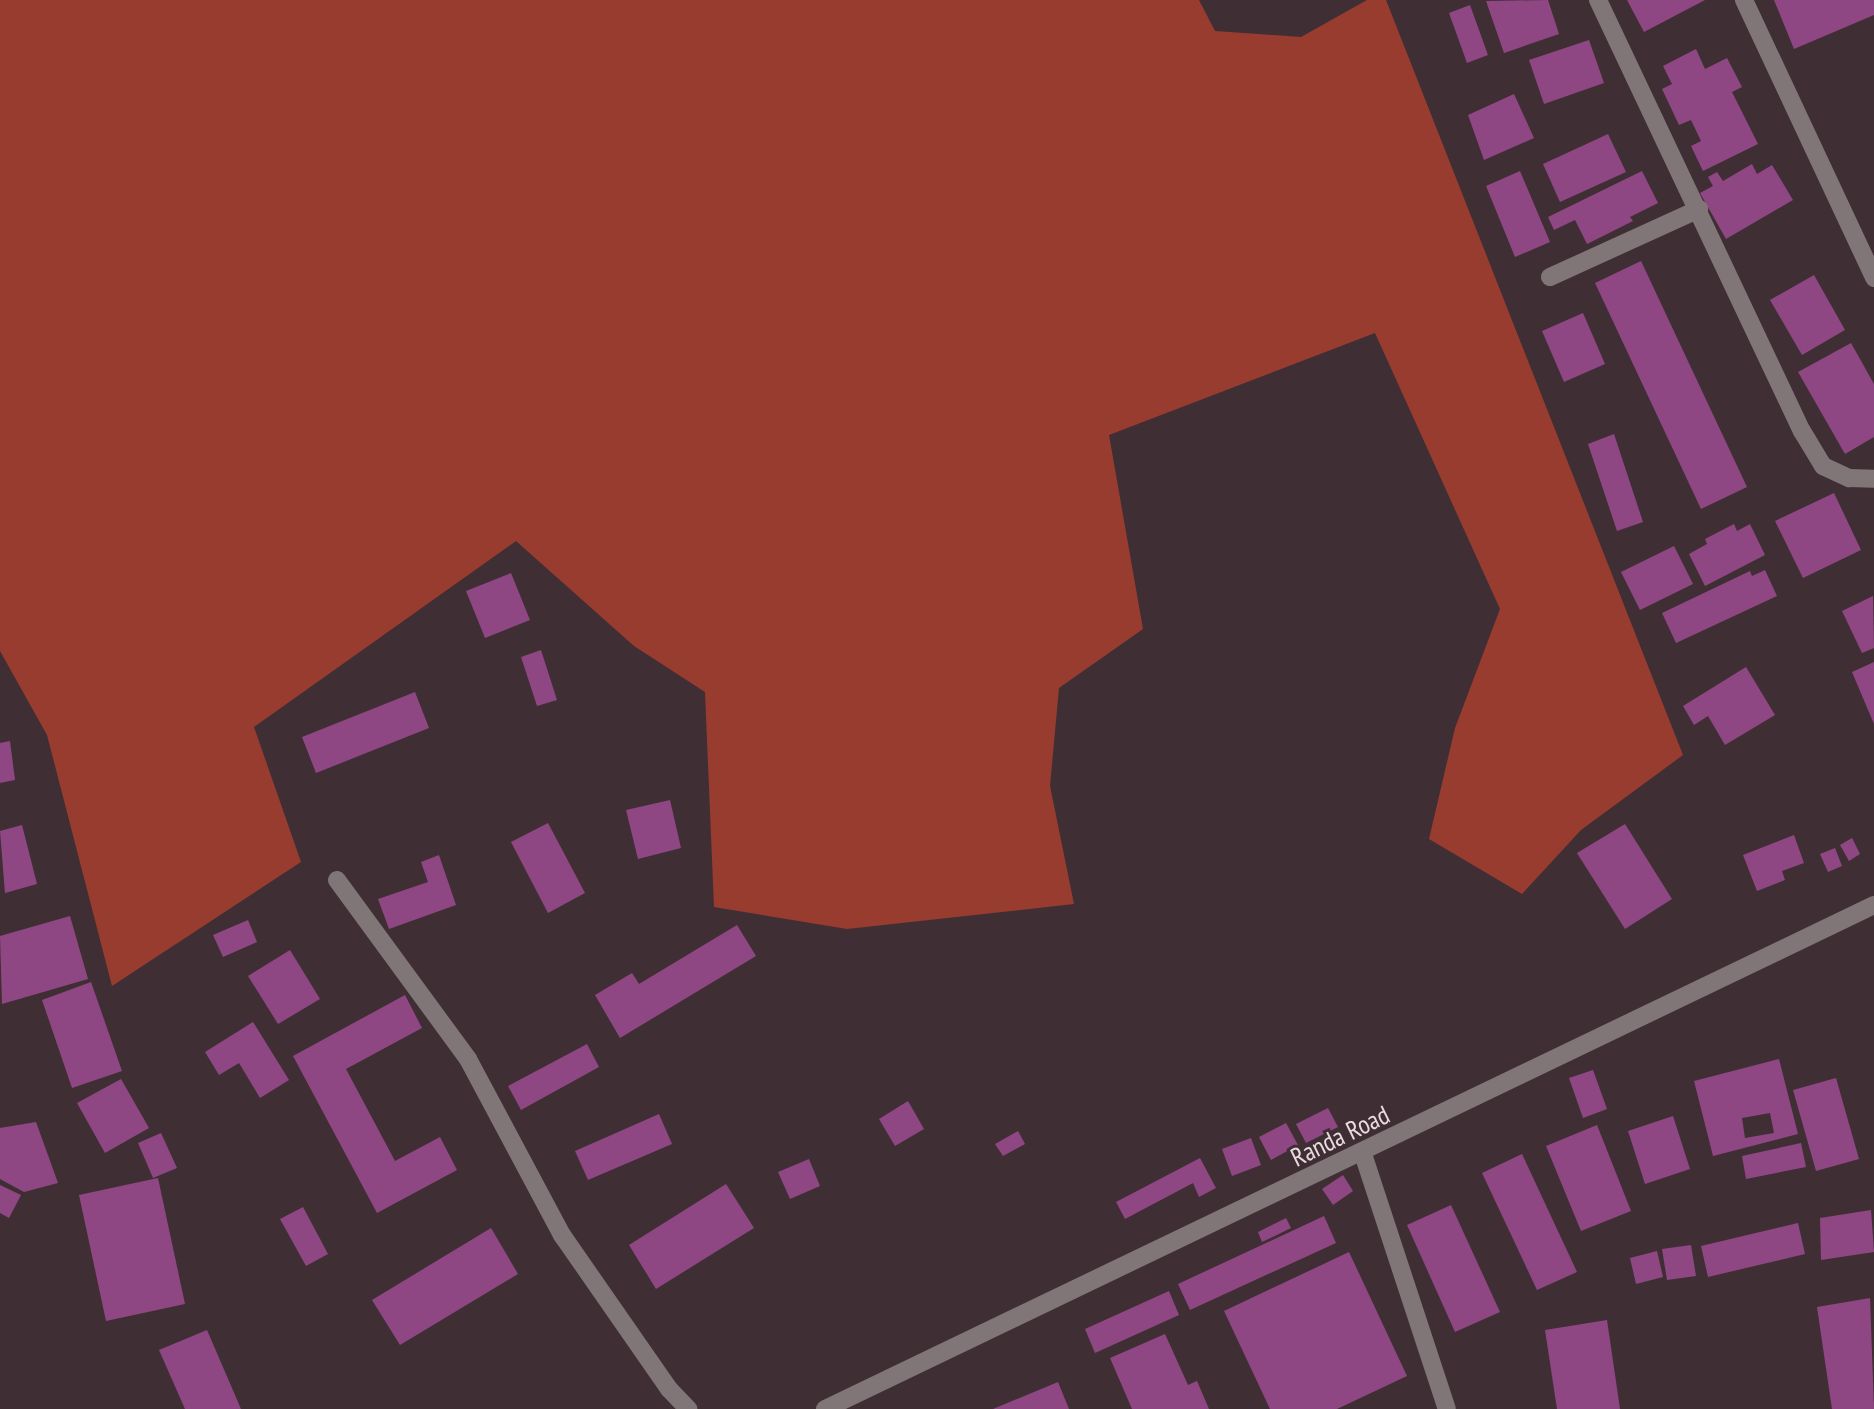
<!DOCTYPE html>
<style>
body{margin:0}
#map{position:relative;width:1874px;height:1409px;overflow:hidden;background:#402e35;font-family:"PT Sans Narrow",sans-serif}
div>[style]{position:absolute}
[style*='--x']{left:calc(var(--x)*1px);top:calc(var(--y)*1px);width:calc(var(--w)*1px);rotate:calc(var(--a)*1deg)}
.forest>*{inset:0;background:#983c30}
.building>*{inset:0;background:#8f4783}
.minor>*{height:18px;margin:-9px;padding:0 9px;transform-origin:9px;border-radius:9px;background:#817677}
span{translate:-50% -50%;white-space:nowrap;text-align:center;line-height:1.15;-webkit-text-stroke:6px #402e35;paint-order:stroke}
.street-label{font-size:26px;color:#e9dce1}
</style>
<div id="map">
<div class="forest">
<i style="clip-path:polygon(0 0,1199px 0,1215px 31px,1301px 37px,1367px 0,1386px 0,1683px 755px,1581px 830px,1522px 894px,1429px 839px,1455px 728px,1500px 609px,1375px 333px,1109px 435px,1143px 629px,1059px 688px,1050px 786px,1074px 904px,847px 929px,714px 907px,705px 692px,634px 646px,516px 541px,254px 727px,301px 862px,112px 986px,47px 735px,0 651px)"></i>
</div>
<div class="building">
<i style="clip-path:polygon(1548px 0,1559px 34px,1504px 53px,1486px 1px)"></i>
<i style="clip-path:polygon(1627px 0,1705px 0,1644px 32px)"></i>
<i style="clip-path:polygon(1774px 0,1874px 0,1874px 15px,1794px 49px)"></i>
<i style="clip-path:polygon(1470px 5px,1488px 55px,1467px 63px,1449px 13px)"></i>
<i style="clip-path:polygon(1589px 40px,1604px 83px,1544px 104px,1529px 60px)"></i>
<i style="clip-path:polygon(1696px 49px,1705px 69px,1727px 58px,1742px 87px,1732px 92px,1758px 144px,1703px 171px,1691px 146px,1701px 141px,1691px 120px,1679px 125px,1662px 89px,1672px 84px,1663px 66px)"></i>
<i style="clip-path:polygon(1514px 94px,1534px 138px,1484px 160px,1468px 115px)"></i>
<i style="clip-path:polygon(1608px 134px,1626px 172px,1560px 202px,1543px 164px)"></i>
<i style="clip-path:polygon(1752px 164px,1757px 174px,1772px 165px,1793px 200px,1726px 239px,1700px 193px,1713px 186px,1708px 177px,1717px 172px,1723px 181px)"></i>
<i style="clip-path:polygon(1520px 171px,1550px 242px,1515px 257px,1486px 186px)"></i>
<i style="clip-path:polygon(1642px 171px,1658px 203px,1630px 217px,1633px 221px,1587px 244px,1575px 220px,1554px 230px,1548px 217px)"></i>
<i style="clip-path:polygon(1641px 261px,1747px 487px,1701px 509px,1595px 283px)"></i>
<i style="clip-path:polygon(1814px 275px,1845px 330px,1802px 355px,1770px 300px)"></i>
<i style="clip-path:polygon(1583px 313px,1605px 364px,1564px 382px,1542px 331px)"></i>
<i style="clip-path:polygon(1851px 343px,1874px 384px,1874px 437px,1845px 454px,1798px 372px)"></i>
<i style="clip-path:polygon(1614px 434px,1643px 522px,1617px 531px,1588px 444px)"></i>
<i style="clip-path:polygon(1834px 493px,1861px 550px,1803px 578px,1775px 521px)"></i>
<i style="clip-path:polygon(1734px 524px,1737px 531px,1750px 524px,1765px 555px,1705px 586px,1689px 554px,1707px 544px,1705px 539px)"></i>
<i style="clip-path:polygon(1674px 546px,1693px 584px,1640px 610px,1621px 572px)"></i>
<i style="clip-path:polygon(1765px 570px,1777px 596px,1676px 643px,1662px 613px,1750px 571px,1752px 576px)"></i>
<i style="clip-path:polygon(511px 573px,530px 620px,485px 638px,466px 591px)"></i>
<i style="clip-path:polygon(1873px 596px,1874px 648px,1862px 653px,1842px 611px)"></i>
<i style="clip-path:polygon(541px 650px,557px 700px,537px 706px,521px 657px)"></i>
<i style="clip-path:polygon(1874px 662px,1874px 724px,1852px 672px)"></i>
<i style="clip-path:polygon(1746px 667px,1775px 715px,1725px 745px,1708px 716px,1694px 725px,1683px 706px)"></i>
<i style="clip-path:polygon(415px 692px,429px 728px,316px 773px,302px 737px)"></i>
<i style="clip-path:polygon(10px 741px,15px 780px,0 783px,0 743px)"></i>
<i style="clip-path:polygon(670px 800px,681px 848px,638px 859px,626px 810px)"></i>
<i style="clip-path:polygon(548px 823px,585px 893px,548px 913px,511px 842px)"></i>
<i style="clip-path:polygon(1625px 824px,1672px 899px,1625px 929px,1577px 853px)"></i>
<i style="clip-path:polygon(22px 825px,37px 884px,5px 893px,0 831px)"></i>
<i style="clip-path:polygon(1794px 835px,1804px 863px,1782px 871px,1785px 880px,1757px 891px,1743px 855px)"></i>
<i style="clip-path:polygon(1852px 838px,1860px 854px,1849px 861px,1840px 845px)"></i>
<i style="clip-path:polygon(1835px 848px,1842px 866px,1828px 872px,1820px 854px)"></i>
<i style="clip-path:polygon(439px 855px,456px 905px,389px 929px,378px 899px,428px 882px,421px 862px)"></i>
<i style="clip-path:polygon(70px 916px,88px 979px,2px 1004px,0 936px)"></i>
<i style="clip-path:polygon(248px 920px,257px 942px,223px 957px,213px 935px)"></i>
<i style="clip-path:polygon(737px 925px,756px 956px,620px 1038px,595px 995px,632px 973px,639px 984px)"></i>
<i style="clip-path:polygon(290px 950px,320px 999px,278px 1024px,248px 976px)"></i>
<i style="clip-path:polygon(91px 982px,122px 1071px,72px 1088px,42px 1000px)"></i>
<i style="clip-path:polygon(405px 995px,422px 1028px,346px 1069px,395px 1161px,440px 1137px,457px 1170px,377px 1213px,293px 1056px)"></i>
<i style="clip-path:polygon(253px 1022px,289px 1080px,260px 1098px,239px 1063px,219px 1075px,205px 1052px)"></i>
<i style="clip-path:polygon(587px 1044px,599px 1067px,521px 1110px,508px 1086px)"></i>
<i style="clip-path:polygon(evenodd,1779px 1059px,1798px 1134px,1713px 1156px,1694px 1081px,1779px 1059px,1770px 1113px,1774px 1133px,1745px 1138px,1742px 1118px,1770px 1113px)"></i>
<i style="clip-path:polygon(1593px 1070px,1607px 1109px,1583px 1118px,1569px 1078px)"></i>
<i style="clip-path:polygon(1836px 1078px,1859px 1159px,1816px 1171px,1793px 1090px)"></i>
<i style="clip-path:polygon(121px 1079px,149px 1128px,105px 1153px,77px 1103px)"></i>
<i style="clip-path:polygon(908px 1101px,924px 1129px,895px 1146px,879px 1119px)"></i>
<i style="clip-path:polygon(1328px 1108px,1338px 1127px,1306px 1143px,1296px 1124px)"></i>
<i style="clip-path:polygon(659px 1114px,672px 1144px,588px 1180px,575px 1151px)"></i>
<i style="clip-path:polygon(1673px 1116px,1690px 1169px,1645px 1184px,1628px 1131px)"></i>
<i style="clip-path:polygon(36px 1122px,58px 1183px,24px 1192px,0 1179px,0 1128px)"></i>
<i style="clip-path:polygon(1286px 1123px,1298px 1145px,1271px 1160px,1259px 1137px)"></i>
<i style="clip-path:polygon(1597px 1125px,1631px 1211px,1581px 1231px,1546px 1146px)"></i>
<i style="clip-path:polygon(1018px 1131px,1025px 1144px,1003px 1156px,995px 1144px)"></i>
<i style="clip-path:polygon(161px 1133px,177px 1168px,153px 1178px,138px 1143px)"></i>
<i style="clip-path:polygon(1251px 1138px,1261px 1165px,1232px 1176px,1222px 1149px)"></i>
<i style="clip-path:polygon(1801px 1143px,1806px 1167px,1746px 1179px,1742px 1156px)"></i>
<i style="clip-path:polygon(1522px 1154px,1577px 1272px,1537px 1290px,1482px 1173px)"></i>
<i style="clip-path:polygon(1200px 1158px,1216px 1188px,1199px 1197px,1193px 1183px,1125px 1219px,1116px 1202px)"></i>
<i style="clip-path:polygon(809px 1159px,820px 1186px,790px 1199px,778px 1172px)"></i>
<i style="clip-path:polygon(1343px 1175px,1353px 1191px,1333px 1205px,1322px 1189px)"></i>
<i style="clip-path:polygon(158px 1178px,185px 1304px,106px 1321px,79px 1195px)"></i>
<i style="clip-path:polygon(726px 1184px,754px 1228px,656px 1289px,629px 1245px)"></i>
<i style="clip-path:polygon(0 1185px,21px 1195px,9px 1218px,0 1213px)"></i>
<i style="clip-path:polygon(1451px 1205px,1500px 1312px,1455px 1332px,1407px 1225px)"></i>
<i style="clip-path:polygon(303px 1207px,328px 1254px,306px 1266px,280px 1219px)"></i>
<i style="clip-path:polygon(1871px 1210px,1874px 1252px,1821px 1260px,1820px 1218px)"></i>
<i style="clip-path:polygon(1324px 1216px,1336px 1243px,1190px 1310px,1178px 1284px)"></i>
<i style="clip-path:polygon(1286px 1218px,1291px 1228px,1262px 1242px,1258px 1232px)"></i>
<i style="clip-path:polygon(1798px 1223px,1805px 1254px,1708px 1277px,1701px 1246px)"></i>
<i style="clip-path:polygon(491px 1228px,518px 1274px,400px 1345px,372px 1300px)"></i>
<i style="clip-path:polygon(1691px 1245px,1696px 1276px,1667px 1280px,1662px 1249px)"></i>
<i style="clip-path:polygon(1657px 1251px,1663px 1277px,1636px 1284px,1630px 1258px)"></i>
<i style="clip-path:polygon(1349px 1252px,1407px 1376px,1337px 1409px,1270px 1409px,1224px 1311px)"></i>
<i style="clip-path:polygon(1169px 1291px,1179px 1315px,1095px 1353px,1085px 1329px)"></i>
<i style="clip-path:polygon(1870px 1298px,1874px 1409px,1832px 1409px,1817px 1307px)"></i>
<i style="clip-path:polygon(1607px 1320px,1620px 1409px,1557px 1409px,1545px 1330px)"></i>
<i style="clip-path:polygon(207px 1330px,241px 1409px,185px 1409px,159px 1350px)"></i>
<i style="clip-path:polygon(1165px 1334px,1188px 1385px,1197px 1381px,1209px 1409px,1132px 1409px,1110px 1358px)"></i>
<i style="clip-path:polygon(1058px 1382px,1069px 1409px,993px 1409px)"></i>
</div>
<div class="minor">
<i style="--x:1598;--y:0;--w:477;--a:64.7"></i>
<i style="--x:1802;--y:431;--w:41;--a:59"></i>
<i style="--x:1823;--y:466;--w:29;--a:25"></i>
<i style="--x:1849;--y:478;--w:25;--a:2"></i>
<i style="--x:1744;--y:0;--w:307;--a:64.9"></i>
<i style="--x:1550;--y:277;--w:164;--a:-24.5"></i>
<i style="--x:337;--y:880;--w:222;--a:53.8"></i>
<i style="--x:468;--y:1059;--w:200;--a:61.9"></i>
<i style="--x:562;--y:1235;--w:188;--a:55.2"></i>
<i style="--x:669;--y:1389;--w:28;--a:46"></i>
<i style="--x:1363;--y:1154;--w:268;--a:71.8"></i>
<i style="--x:825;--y:1409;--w:1164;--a:-25.66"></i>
</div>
<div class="street-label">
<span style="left:1340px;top:1136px;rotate:-26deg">Randa Road</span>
</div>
</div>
